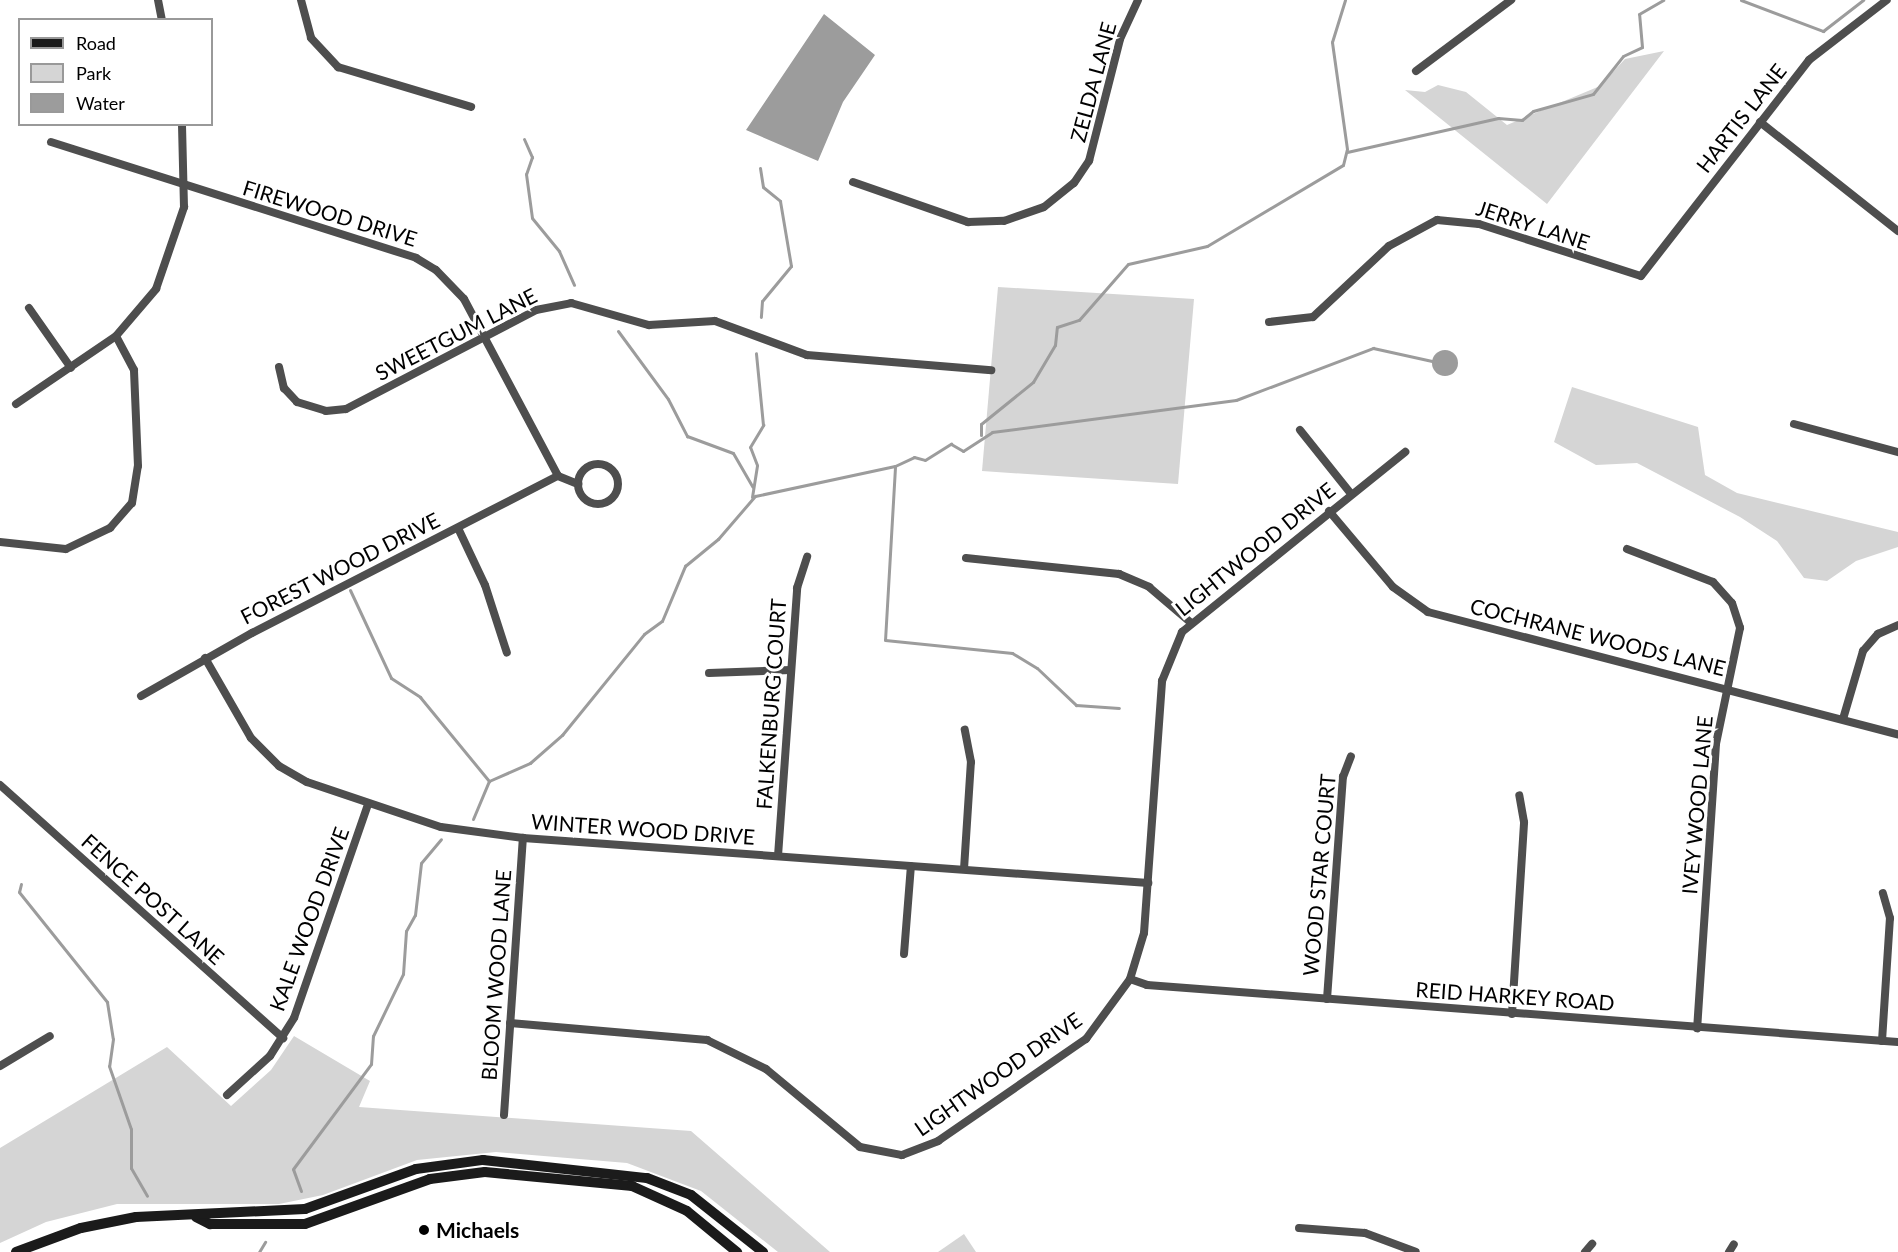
<!DOCTYPE html>
<style>
body{margin:0}
#map{position:relative;width:1898px;height:1252px;overflow:hidden;background:#fff;font-family:Lato,sans-serif}
div>[style]{position:absolute}
[style*='--x']{left:calc(var(--x)*1px);top:calc(var(--y)*1px);width:calc(var(--w)*1px);rotate:calc(var(--a)*1deg)}
.green>*{inset:0;background:#d5d5d5}
.water>*{inset:0;background:#9c9c9c}
.round{border-radius:50%}
.stream>*{height:3px;margin:-1.5px;padding:0 1.5px;transform-origin:1.5px;border-radius:1.5px;background:#9c9c9c}
.street>*{height:8px;margin:-4px;padding:0 4px;transform-origin:4px;border-radius:4px;background:#4e4e4e}
.street>.ring{margin:-4px;padding:0;box-sizing:content-box;background:none;border:8px solid #4e4e4e;border-radius:50%}
.secondary>*{height:10px;margin:-5px;padding:0 5px;transform-origin:5px;border-radius:5px;background:#1b1b1b}
.dots>*{width:16px;height:16px;translate:-50% -50%;box-sizing:border-box;border:3px solid #fff;border-radius:50%}
span{translate:-50% -50%;white-space:nowrap;text-align:center;line-height:1.15;-webkit-text-stroke:6px #fff;paint-order:stroke}
.street-label{font-size:21px;color:#000}
.poi-label{font-size:21px;color:#000;font-weight:700}
.left{translate:0 -50%;text-align:left}
.legend{position:absolute;left:18px;top:18px;width:195px;height:108px;box-sizing:border-box;background:#fff;border:2px solid #999;margin:0;padding:8px 10px;list-style:none;font-size:18px;color:#000}
.legend li{display:flex;align-items:center;gap:12px;height:30px}
.legend b{width:30px;border:2px solid #999}
</style>
<div id="map">
<div class="green">
<i style="clip-path:polygon(1664px 51px,1547px 204px,1405px 90px,1425px 92px,1438px 85px,1466px 92px,1507px 125px,1600px 86px,1625px 59px)"></i>
<i style="clip-path:polygon(998px 287px,1194px 299px,1178px 484px,982px 471px)"></i>
<i style="clip-path:polygon(1572px 387px,1698px 427px,1705px 475px,1737px 493px,1898px 532px,1898px 547px,1856px 561px,1827px 581px,1804px 578px,1777px 541px,1740px 517px,1637px 463px,1596px 465px,1554px 442px)"></i>
<i style="clip-path:polygon(294px 1036px,370px 1081px,359px 1107px,691px 1131px,830px 1252px,778px 1252px,701px 1191px,627px 1163px,496px 1152px,417px 1160px,323px 1195px,279px 1204px,117px 1204px,46px 1222px,0 1243px,0 1148px,167px 1047px,231px 1106px,271px 1070px)"></i>
<i style="clip-path:polygon(964px 1234px,976px 1252px,938px 1252px)"></i>
</div>
<div class="water">
<i style="clip-path:polygon(824px 14px,875px 55px,843px 102px,818px 161px,746px 130px)"></i>
<i class="round" style="left:1432px;top:350px;width:26px;height:26px"></i>
</div>
<div class="stream">
<i style="--x:1741;--y:0;--w:88;--a:20.7"></i>
<i style="--x:1823;--y:31;--w:51;--a:-37.8"></i>
<i style="--x:524;--y:139;--w:20;--a:66"></i>
<i style="--x:532;--y:157;--w:18;--a:109"></i>
<i style="--x:526;--y:174;--w:44;--a:82.2"></i>
<i style="--x:532;--y:218;--w:43;--a:50.7"></i>
<i style="--x:559;--y:251;--w:37;--a:66"></i>
<i style="--x:1347;--y:152;--w:155;--a:-12.7"></i>
<i style="--x:1498;--y:118;--w:24;--a:5"></i>
<i style="--x:1522;--y:120;--w:14;--a:-39"></i>
<i style="--x:1533;--y:111;--w:62;--a:-15.8"></i>
<i style="--x:1593;--y:94;--w:48;--a:-51.7"></i>
<i style="--x:1623;--y:56;--w:21;--a:-25"></i>
<i style="--x:1642;--y:47;--w:33;--a:-95"></i>
<i style="--x:1639;--y:14;--w:28;--a:-30"></i>
<i style="--x:760;--y:168;--w:19;--a:81"></i>
<i style="--x:763;--y:187;--w:22;--a:39"></i>
<i style="--x:780;--y:201;--w:66;--a:80.4"></i>
<i style="--x:791;--y:266;--w:45;--a:129.6"></i>
<i style="--x:762;--y:301;--w:16;--a:94"></i>
<i style="--x:618;--y:331;--w:84;--a:53.7"></i>
<i style="--x:668;--y:399;--w:42;--a:62.8"></i>
<i style="--x:687;--y:436;--w:49;--a:20.3"></i>
<i style="--x:733;--y:453;--w:39;--a:60"></i>
<i style="--x:981;--y:435;--w:11;--a:-90"></i>
<i style="--x:981;--y:424;--w:67;--a:-38.9"></i>
<i style="--x:1033;--y:382;--w:43;--a:-59.3"></i>
<i style="--x:1055;--y:345;--w:18;--a:-84"></i>
<i style="--x:1057;--y:327;--w:23;--a:-18"></i>
<i style="--x:1079;--y:320;--w:74;--a:-48.8"></i>
<i style="--x:1128;--y:264;--w:81;--a:-12.8"></i>
<i style="--x:1207;--y:246;--w:158;--a:-30.8"></i>
<i style="--x:1343;--y:165;--w:16;--a:-76"></i>
<i style="--x:1347;--y:149;--w:108;--a:-98"></i>
<i style="--x:1332;--y:42;--w:44;--a:-72.8"></i>
<i style="--x:895;--y:467;--w:173;--a:93.3"></i>
<i style="--x:885;--y:640;--w:128;--a:5.8"></i>
<i style="--x:1012;--y:653;--w:29;--a:31"></i>
<i style="--x:1037;--y:668;--w:54;--a:43.5"></i>
<i style="--x:1076;--y:705;--w:43;--a:4"></i>
<i style="--x:752;--y:497;--w:32;--a:-81"></i>
<i style="--x:757;--y:465;--w:19;--a:-111"></i>
<i style="--x:750;--y:447;--w:26;--a:-59"></i>
<i style="--x:763;--y:425;--w:72;--a:-95.6"></i>
<i style="--x:350;--y:590;--w:97;--a:65"></i>
<i style="--x:391;--y:678;--w:35;--a:33"></i>
<i style="--x:420;--y:697;--w:109;--a:50.6"></i>
<i style="--x:473;--y:819;--w:41;--a:-67.2"></i>
<i style="--x:489;--y:781;--w:45;--a:-23.7"></i>
<i style="--x:530;--y:763;--w:43;--a:-41.2"></i>
<i style="--x:562;--y:735;--w:130;--a:-50.9"></i>
<i style="--x:644;--y:634;--w:22;--a:-36"></i>
<i style="--x:662;--y:621;--w:60;--a:-67.3"></i>
<i style="--x:685;--y:566;--w:43;--a:-39.3"></i>
<i style="--x:718;--y:539;--w:57;--a:-49.3"></i>
<i style="--x:755;--y:496;--w:143;--a:-12.1"></i>
<i style="--x:895;--y:466;--w:21;--a:-25"></i>
<i style="--x:914;--y:457;--w:11;--a:15"></i>
<i style="--x:925;--y:460;--w:31;--a:-32"></i>
<i style="--x:951;--y:444;--w:14;--a:30"></i>
<i style="--x:963;--y:451;--w:35;--a:-33"></i>
<i style="--x:992;--y:432;--w:246;--a:-7.5"></i>
<i style="--x:1236;--y:400;--w:147;--a:-20.8"></i>
<i style="--x:1373;--y:348;--w:65;--a:12.5"></i>
<i style="--x:21;--y:884;--w:8;--a:104"></i>
<i style="--x:19;--y:892;--w:141;--a:51.3"></i>
<i style="--x:107;--y:1002;--w:37;--a:81"></i>
<i style="--x:113;--y:1039;--w:27;--a:98"></i>
<i style="--x:109;--y:1066;--w:67;--a:70.8"></i>
<i style="--x:131;--y:1129;--w:39;--a:90"></i>
<i style="--x:131;--y:1168;--w:32;--a:60"></i>
<i style="--x:301;--y:1191;--w:23;--a:-110"></i>
<i style="--x:293;--y:1169;--w:131;--a:-53.4"></i>
<i style="--x:371;--y:1064;--w:28;--a:-86"></i>
<i style="--x:373;--y:1036;--w:69;--a:-64.2"></i>
<i style="--x:403;--y:974;--w:43;--a:-86"></i>
<i style="--x:406;--y:931;--w:18;--a:-61"></i>
<i style="--x:415;--y:915;--w:52;--a:-83.4"></i>
<i style="--x:421;--y:863;--w:31;--a:-50"></i>
<i style="--x:259;--y:1252;--w:12;--a:-59"></i>
</div>
<div class="street">
<i style="--x:158;--y:0;--w:20;--a:79"></i>
<i style="--x:301;--y:0;--w:39;--a:75"></i>
<i style="--x:311;--y:38;--w:40;--a:47"></i>
<i style="--x:338;--y:67;--w:139;--a:16.7"></i>
<i style="--x:1416;--y:71;--w:119;--a:-36.8"></i>
<i style="--x:1760;--y:122;--w:176;--a:38.3"></i>
<i style="--x:51;--y:142;--w:383;--a:17.6"></i>
<i style="--x:416;--y:258;--w:23;--a:31"></i>
<i style="--x:436;--y:270;--w:40;--a:46"></i>
<i style="--x:464;--y:299;--w:200;--a:62"></i>
<i style="--x:853;--y:182;--w:122;--a:19.2"></i>
<i style="--x:968;--y:222;--w:36;--a:-2"></i>
<i style="--x:1004;--y:221;--w:42;--a:-19.3"></i>
<i style="--x:1044;--y:207;--w:38;--a:-39"></i>
<i style="--x:1074;--y:183;--w:27;--a:-56"></i>
<i style="--x:1089;--y:161;--w:126;--a:-75.7"></i>
<i style="--x:1120;--y:39;--w:43;--a:-65.2"></i>
<i style="--x:29;--y:308;--w:73;--a:55"></i>
<i style="--x:1269;--y:322;--w:44;--a:-6.5"></i>
<i style="--x:1313;--y:317;--w:104;--a:-43.1"></i>
<i style="--x:1389;--y:246;--w:55;--a:-28.4"></i>
<i style="--x:1437;--y:220;--w:42;--a:5.4"></i>
<i style="--x:1479;--y:224;--w:170;--a:17.8"></i>
<i style="--x:1641;--y:276;--w:274;--a:-52.1"></i>
<i style="--x:1809;--y:60;--w:98;--a:-37.6"></i>
<i style="--x:279;--y:367;--w:22;--a:77"></i>
<i style="--x:284;--y:388;--w:19;--a:47"></i>
<i style="--x:297;--y:402;--w:30;--a:17"></i>
<i style="--x:326;--y:411;--w:20;--a:-6"></i>
<i style="--x:346;--y:409;--w:214;--a:-27.5"></i>
<i style="--x:536;--y:310;--w:36;--a:-11"></i>
<i style="--x:571;--y:303;--w:81;--a:15.8"></i>
<i style="--x:649;--y:325;--w:66;--a:-3.5"></i>
<i style="--x:715;--y:321;--w:98;--a:20.3"></i>
<i style="--x:807;--y:355;--w:185;--a:4.7"></i>
<i style="--x:16;--y:404;--w:121;--a:-34.2"></i>
<i style="--x:116;--y:336;--w:62;--a:-49.6"></i>
<i style="--x:156;--y:289;--w:87;--a:-71.1"></i>
<i style="--x:184;--y:207;--w:83;--a:-91.4"></i>
<i style="--x:1794;--y:424;--w:108;--a:15.1"></i>
<i style="--x:1300;--y:430;--w:82;--a:51.4"></i>
<i class="ring" style="left:578px;top:464px;width:32px;height:32px"></i>
<i style="--x:558;--y:476;--w:22;--a:22"></i>
<i style="--x:1329;--y:511;--w:99;--a:49.9"></i>
<i style="--x:1393;--y:587;--w:43;--a:35.5"></i>
<i style="--x:1428;--y:612;--w:486;--a:14.6"></i>
<i style="--x:458;--y:528;--w:63;--a:64.7"></i>
<i style="--x:485;--y:585;--w:71;--a:72.1"></i>
<i style="--x:0;--y:542;--w:66;--a:6.1"></i>
<i style="--x:66;--y:549;--w:49;--a:-25.5"></i>
<i style="--x:110;--y:528;--w:33;--a:-49"></i>
<i style="--x:132;--y:503;--w:37;--a:-81"></i>
<i style="--x:138;--y:466;--w:96;--a:-92.4"></i>
<i style="--x:134;--y:370;--w:38;--a:-118"></i>
<i style="--x:1627;--y:549;--w:92;--a:21"></i>
<i style="--x:1713;--y:582;--w:28;--a:48"></i>
<i style="--x:1732;--y:603;--w:26;--a:72"></i>
<i style="--x:1740;--y:628;--w:118;--a:101.7"></i>
<i style="--x:1716;--y:744;--w:285;--a:93.8"></i>
<i style="--x:966;--y:558;--w:154;--a:6"></i>
<i style="--x:1119;--y:574;--w:33;--a:23"></i>
<i style="--x:1149;--y:587;--w:54;--a:40.5"></i>
<i style="--x:205;--y:658;--w:92;--a:60.1"></i>
<i style="--x:251;--y:738;--w:40;--a:45"></i>
<i style="--x:279;--y:766;--w:32;--a:30"></i>
<i style="--x:307;--y:782;--w:141;--a:18.6"></i>
<i style="--x:441;--y:827;--w:83;--a:7.6"></i>
<i style="--x:523;--y:838;--w:627;--a:4.12"></i>
<i style="--x:709;--y:673;--w:82;--a:-2.1"></i>
<i style="--x:141;--y:696;--w:128;--a:-29.6"></i>
<i style="--x:252;--y:633;--w:344;--a:-27.2"></i>
<i style="--x:1843;--y:719;--w:71;--a:-73.6"></i>
<i style="--x:1863;--y:651;--w:23;--a:-49"></i>
<i style="--x:1878;--y:634;--w:22;--a:-24"></i>
<i style="--x:0;--y:785;--w:380;--a:41.8"></i>
<i style="--x:778;--y:856;--w:269;--a:-85.9"></i>
<i style="--x:797;--y:588;--w:33;--a:-72"></i>
<i style="--x:964;--y:869;--w:107;--a:-86.3"></i>
<i style="--x:971;--y:762;--w:33;--a:-101"></i>
<i style="--x:904;--y:954;--w:88;--a:-85.5"></i>
<i style="--x:1130;--y:979;--w:18;--a:19"></i>
<i style="--x:1147;--y:985;--w:753;--a:4.34"></i>
<i style="--x:1327;--y:999;--w:223;--a:-85.9"></i>
<i style="--x:1343;--y:777;--w:22;--a:-69"></i>
<i style="--x:1512;--y:1014;--w:192;--a:-86.4"></i>
<i style="--x:1524;--y:822;--w:27;--a:-100"></i>
<i style="--x:510;--y:1023;--w:198;--a:4.9"></i>
<i style="--x:707;--y:1040;--w:66;--a:26.2"></i>
<i style="--x:766;--y:1069;--w:122;--a:39.7"></i>
<i style="--x:860;--y:1147;--w:43;--a:10.8"></i>
<i style="--x:902;--y:1155;--w:39;--a:-21"></i>
<i style="--x:938;--y:1141;--w:180;--a:-34.6"></i>
<i style="--x:1086;--y:1039;--w:74;--a:-53.7"></i>
<i style="--x:1130;--y:979;--w:48;--a:-73.1"></i>
<i style="--x:1144;--y:933;--w:253;--a:-85.9"></i>
<i style="--x:1162;--y:681;--w:53;--a:-67.8"></i>
<i style="--x:1182;--y:632;--w:287;--a:-38.9"></i>
<i style="--x:1882;--y:1041;--w:123;--a:-86.3"></i>
<i style="--x:1890;--y:918;--w:26;--a:-106"></i>
<i style="--x:0;--y:1066;--w:58;--a:-31"></i>
<i style="--x:227;--y:1095;--w:58;--a:-42.2"></i>
<i style="--x:270;--y:1056;--w:45;--a:-57.7"></i>
<i style="--x:294;--y:1018;--w:226;--a:-70.9"></i>
<i style="--x:504;--y:1115;--w:278;--a:-86.1"></i>
<i style="--x:1299;--y:1228;--w:66;--a:4.3"></i>
<i style="--x:1365;--y:1233;--w:54;--a:20.4"></i>
<i style="--x:1585;--y:1252;--w:11;--a:-49"></i>
<i style="--x:1729;--y:1252;--w:9;--a:-58"></i>
</div>
<div class="secondary">
<i style="--x:196;--y:1217;--w:16;--a:27"></i>
<i style="--x:210;--y:1224;--w:95;--a:0"></i>
<i style="--x:305;--y:1224;--w:133;--a:-19.8"></i>
<i style="--x:430;--y:1179;--w:55;--a:-7.3"></i>
<i style="--x:485;--y:1172;--w:148;--a:5.4"></i>
<i style="--x:632;--y:1186;--w:60;--a:24.4"></i>
<i style="--x:687;--y:1211;--w:65;--a:39.4"></i>
<i style="--x:16;--y:1252;--w:69;--a:-20.3"></i>
<i style="--x:81;--y:1228;--w:56;--a:-11.3"></i>
<i style="--x:136;--y:1217;--w:169;--a:-2.7"></i>
<i style="--x:305;--y:1209;--w:118;--a:-19.8"></i>
<i style="--x:416;--y:1169;--w:68;--a:-7.7"></i>
<i style="--x:483;--y:1160;--w:165;--a:6.3"></i>
<i style="--x:647;--y:1178;--w:47;--a:21.1"></i>
<i style="--x:691;--y:1195;--w:92;--a:38.4"></i>
</div>
<div class="dots">
<i style="left:424px;top:1230px;background:#000"></i>
</div>
<div class="street-label">
<span style="left:1093px;top:82px;rotate:-75deg">ZELDA LANE</span>
<span style="left:1741px;top:118px;rotate:-52deg">HARTIS LANE</span>
<span style="left:330px;top:213px;rotate:17deg">FIREWOOD DRIVE</span>
<span style="left:1533px;top:225px;rotate:18deg">JERRY LANE</span>
<span style="left:456px;top:334px;rotate:-27deg">SWEETGUM LANE</span>
<span style="left:1255px;top:549px;rotate:-39deg">LIGHTWOOD DRIVE</span>
<span style="left:340px;top:568px;rotate:-27deg">FOREST WOOD DRIVE</span>
<span style="left:1598px;top:637px;rotate:14deg">COCHRANE WOODS LANE</span>
<span style="left:771px;top:704px;rotate:-86deg">FALKENBURG COURT</span>
<span style="left:1697px;top:805px;rotate:-85deg">IVEY WOOD LANE</span>
<span style="left:643px;top:829px;rotate:4deg">WINTER WOOD DRIVE</span>
<span style="left:1319px;top:875px;rotate:-85deg">WOOD STAR COURT</span>
<span style="left:153px;top:899px;rotate:42deg">FENCE POST LANE</span>
<span style="left:309px;top:919px;rotate:-70deg">KALE WOOD DRIVE</span>
<span style="left:496px;top:975px;rotate:-86deg">BLOOM WOOD LANE</span>
<span style="left:1515px;top:996px;rotate:4deg">REID HARKEY ROAD</span>
<span style="left:998px;top:1074px;rotate:-35deg">LIGHTWOOD DRIVE</span>
</div>
<div class="poi-label">
<span class="left" style="left:436px;top:1230px">Michaels</span>
</div>
<ul class="legend">
<li><b style="height:8px;background:#1b1b1b"></b>Road</li>
<li><b style="height:16px;background:#d5d5d5"></b>Park</li>
<li><b style="height:16px;background:#9c9c9c"></b>Water</li>
</ul>
</div>
